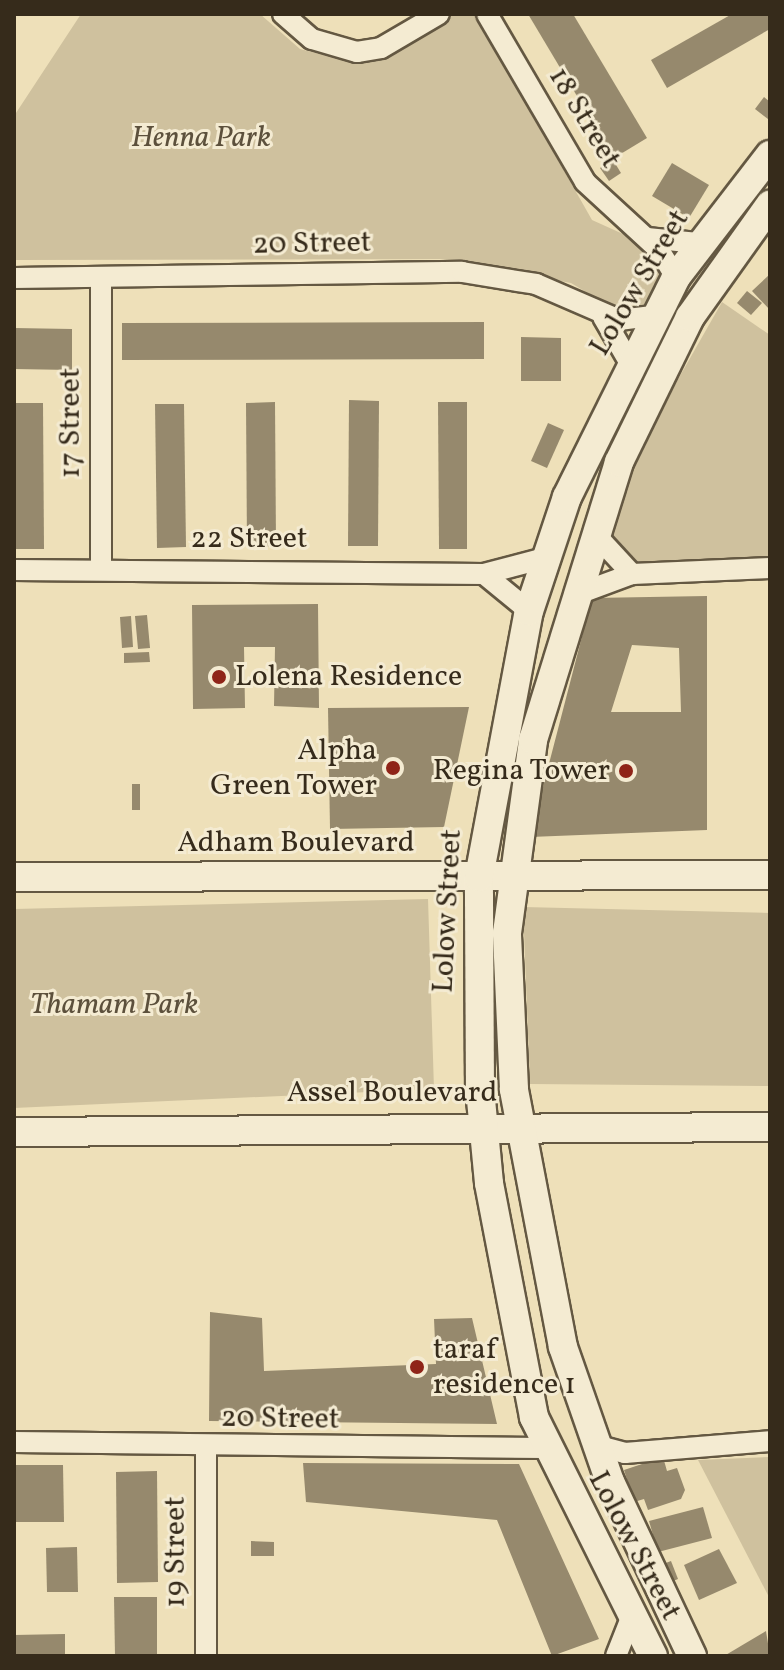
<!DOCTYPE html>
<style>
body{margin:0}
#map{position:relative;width:784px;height:1670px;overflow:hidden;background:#eee0b9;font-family:Vollkorn,serif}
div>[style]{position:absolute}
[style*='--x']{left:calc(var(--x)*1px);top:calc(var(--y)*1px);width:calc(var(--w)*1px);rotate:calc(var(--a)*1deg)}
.green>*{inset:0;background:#cfc19e}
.building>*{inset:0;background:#96896d}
.roads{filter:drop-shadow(2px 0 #645842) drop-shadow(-2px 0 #645842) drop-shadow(0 2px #645842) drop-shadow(0 -2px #645842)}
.street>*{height:20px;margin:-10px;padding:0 10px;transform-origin:10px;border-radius:10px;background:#f4ebd2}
.secondary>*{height:28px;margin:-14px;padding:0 14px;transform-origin:14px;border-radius:14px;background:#f4ebd2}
.dots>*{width:22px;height:22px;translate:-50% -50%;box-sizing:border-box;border:4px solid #f4ebd2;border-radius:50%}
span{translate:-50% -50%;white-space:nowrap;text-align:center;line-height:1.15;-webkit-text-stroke:6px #f4ebd2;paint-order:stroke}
.street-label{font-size:30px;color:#362b1b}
.park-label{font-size:30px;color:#5c503c;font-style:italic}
.poi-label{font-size:30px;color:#362b1b}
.left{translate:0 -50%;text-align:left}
.right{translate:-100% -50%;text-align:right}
.frame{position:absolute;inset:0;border:16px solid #362b1b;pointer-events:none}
</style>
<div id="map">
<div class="green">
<i style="clip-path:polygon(81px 14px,260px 14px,300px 49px,360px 64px,450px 14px,475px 14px,592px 220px,643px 243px,661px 277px,647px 307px,621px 313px,571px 283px,440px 259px,14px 260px,14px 116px)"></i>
<i style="clip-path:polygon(722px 302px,770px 335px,770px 568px,632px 574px,608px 537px,607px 504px)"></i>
<i style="clip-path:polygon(428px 899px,434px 1089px,14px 1108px,14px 909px)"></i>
<i style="clip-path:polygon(523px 907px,770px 913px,770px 1086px,530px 1084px)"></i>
<i style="clip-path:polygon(770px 1457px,770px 1599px,698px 1460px)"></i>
</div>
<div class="building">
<i style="clip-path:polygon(528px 14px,573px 14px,647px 138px,614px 158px)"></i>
<i style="clip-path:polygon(732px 14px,770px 14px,770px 29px,667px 88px,651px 60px)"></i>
<i style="clip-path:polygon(764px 97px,770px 102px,768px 119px,755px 109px)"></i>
<i style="clip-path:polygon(613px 160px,621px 173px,609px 181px,600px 168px)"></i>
<i style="clip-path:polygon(672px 163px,709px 185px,689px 218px,652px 196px)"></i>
<i style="clip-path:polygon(770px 274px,770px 310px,752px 291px)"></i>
<i style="clip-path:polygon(747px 291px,762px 303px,751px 315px,737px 303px)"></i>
<i style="clip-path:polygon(484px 322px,484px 359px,122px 360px,122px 323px)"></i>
<i style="clip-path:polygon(14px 328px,72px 329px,72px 370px,14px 369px)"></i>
<i style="clip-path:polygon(521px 337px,561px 338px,561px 381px,521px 381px)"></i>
<i style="clip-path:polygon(349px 400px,379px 401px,378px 546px,348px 546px)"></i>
<i style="clip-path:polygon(275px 402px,276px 546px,247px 547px,246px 403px)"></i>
<i style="clip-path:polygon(438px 402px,467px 402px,467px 549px,439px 549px)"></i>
<i style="clip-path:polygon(14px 403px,43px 403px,44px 549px,15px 549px)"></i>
<i style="clip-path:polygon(155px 404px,184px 404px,186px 547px,157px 548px)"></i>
<i style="clip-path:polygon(548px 423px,564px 430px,547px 468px,531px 461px)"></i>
<i style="clip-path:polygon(evenodd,707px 596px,707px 830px,530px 837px,592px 598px,707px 596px,632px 645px,679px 648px,681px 712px,611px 712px,632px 645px)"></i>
<i style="clip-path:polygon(318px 604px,319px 708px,274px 706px,275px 647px,244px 647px,245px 708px,193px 709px,192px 605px)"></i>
<i style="clip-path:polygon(147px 615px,150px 648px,138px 649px,135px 616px)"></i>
<i style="clip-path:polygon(131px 616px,133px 647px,122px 648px,120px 617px)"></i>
<i style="clip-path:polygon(149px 652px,150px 662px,124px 663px,124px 653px)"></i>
<i style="clip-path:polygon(469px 707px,444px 827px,330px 829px,328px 708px)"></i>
<i style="clip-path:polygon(132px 784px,140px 784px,140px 810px,132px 810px)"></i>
<i style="clip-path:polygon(210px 1312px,262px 1318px,264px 1371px,436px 1364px,434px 1319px,472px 1318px,497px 1424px,209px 1421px)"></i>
<i style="clip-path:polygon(663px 1457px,667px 1471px,677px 1468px,685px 1490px,681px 1499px,648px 1510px,644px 1499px,634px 1502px,624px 1470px)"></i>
<i style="clip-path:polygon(303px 1463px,519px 1464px,599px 1639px,552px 1656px,497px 1520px,306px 1502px)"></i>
<i style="clip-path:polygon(14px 1465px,63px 1465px,64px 1522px,14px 1522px)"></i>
<i style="clip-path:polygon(157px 1471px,158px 1582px,117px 1583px,116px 1472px)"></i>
<i style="clip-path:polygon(703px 1507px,712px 1538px,658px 1552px,649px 1521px)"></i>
<i style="clip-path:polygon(251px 1541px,274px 1542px,274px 1556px,251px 1556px)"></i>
<i style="clip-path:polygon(77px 1547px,78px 1592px,47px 1592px,46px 1548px)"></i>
<i style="clip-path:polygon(719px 1549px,737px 1583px,699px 1600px,684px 1565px)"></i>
<i style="clip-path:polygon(671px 1561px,678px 1579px,666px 1584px,658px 1566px)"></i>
<i style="clip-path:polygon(114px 1597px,157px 1597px,157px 1656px,115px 1656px)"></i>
<i style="clip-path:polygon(766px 1631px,770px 1656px,724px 1656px)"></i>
<i style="clip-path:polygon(65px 1634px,65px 1656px,14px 1656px,14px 1635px)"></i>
</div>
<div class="roads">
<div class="street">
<i style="--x:283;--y:14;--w:38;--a:41"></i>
<i style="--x:312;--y:39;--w:47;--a:16.1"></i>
<i style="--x:357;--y:52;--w:24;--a:-9"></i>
<i style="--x:381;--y:48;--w:67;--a:-30.4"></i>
<i style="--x:487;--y:14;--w:194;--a:59.7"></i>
<i style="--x:585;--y:182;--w:100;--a:42.6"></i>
<i style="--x:659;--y:250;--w:32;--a:58"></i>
<i style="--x:647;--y:238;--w:51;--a:5.6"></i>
<i style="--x:101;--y:277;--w:293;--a:90"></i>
<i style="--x:14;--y:278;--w:448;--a:-0.8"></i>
<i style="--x:462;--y:272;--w:75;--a:9.2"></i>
<i style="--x:536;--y:284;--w:90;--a:23.4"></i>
<i style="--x:619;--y:320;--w:34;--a:-7"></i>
<i style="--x:603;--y:317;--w:56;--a:59.7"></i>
<i style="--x:594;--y:533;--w:56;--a:47.2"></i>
<i style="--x:14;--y:570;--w:470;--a:0.5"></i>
<i style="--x:484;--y:574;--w:63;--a:-14.7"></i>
<i style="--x:484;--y:574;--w:58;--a:39.4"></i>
<i style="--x:575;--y:595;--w:61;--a:-20.2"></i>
<i style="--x:632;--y:574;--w:138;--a:-2.5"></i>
<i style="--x:14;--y:1442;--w:531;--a:0.65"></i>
<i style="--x:595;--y:1445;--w:31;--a:15"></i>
<i style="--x:625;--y:1453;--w:145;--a:-4.7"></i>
<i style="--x:206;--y:1448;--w:208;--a:90"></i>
<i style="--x:616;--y:1656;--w:41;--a:-68.5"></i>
</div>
<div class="secondary">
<i style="--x:14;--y:877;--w:756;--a:-0.15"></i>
<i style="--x:14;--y:1132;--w:756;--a:-0.38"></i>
<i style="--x:653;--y:1656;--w:267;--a:-116.5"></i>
<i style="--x:534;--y:1417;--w:238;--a:-100.9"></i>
<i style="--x:489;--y:1183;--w:93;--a:-95.5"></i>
<i style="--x:480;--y:1090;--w:213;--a:-90.3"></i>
<i style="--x:479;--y:877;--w:271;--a:-79.4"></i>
<i style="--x:529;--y:611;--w:120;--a:-71.6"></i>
<i style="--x:567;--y:497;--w:246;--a:-63.6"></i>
<i style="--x:676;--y:277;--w:154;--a:-52.4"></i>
<i style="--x:692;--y:1656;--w:192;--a:-115.2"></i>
<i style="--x:610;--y:1482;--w:143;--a:-109.2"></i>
<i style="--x:563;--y:1347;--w:263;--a:-100.8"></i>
<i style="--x:514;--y:1089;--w:156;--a:-92.6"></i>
<i style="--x:507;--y:933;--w:195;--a:-82.3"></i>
<i style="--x:533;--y:740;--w:291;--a:-72.8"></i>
<i style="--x:619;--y:462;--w:161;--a:-63.9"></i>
<i style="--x:690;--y:317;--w:138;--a:-54.5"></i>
</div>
</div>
<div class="dots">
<i style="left:219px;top:677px;background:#8f2418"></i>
<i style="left:393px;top:768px;background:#8f2418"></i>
<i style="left:626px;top:771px;background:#8f2418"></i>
<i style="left:417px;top:1367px;background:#8f2418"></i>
</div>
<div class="street-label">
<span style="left:584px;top:118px;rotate:59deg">18 Street</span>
<span style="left:312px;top:244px;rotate:-1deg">20 Street</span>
<span style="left:640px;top:283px;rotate:-59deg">Lolow Street</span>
<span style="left:71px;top:423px;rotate:-90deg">17 Street</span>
<span style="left:249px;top:539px">22 Street</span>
<span style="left:296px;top:843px">Adham Boulevard</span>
<span style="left:448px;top:911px;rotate:-87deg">Lolow Street</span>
<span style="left:392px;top:1093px">Assel Boulevard</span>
<span style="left:280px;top:1419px;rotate:1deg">20 Street</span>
<span style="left:634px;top:1546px;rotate:62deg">Lolow Street</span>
<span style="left:176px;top:1552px;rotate:-90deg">19 Street</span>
</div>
<div class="park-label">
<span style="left:201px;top:138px">Henna Park</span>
<span style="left:114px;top:1005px">Thamam Park</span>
</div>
<div class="poi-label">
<span class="left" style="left:235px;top:677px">Lolena Residence</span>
<span class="right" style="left:377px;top:768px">Alpha<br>Green Tower</span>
<span class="right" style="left:610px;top:771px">Regina Tower</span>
<span class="left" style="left:433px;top:1367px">taraf<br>residence 1</span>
</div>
<div class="frame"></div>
</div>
